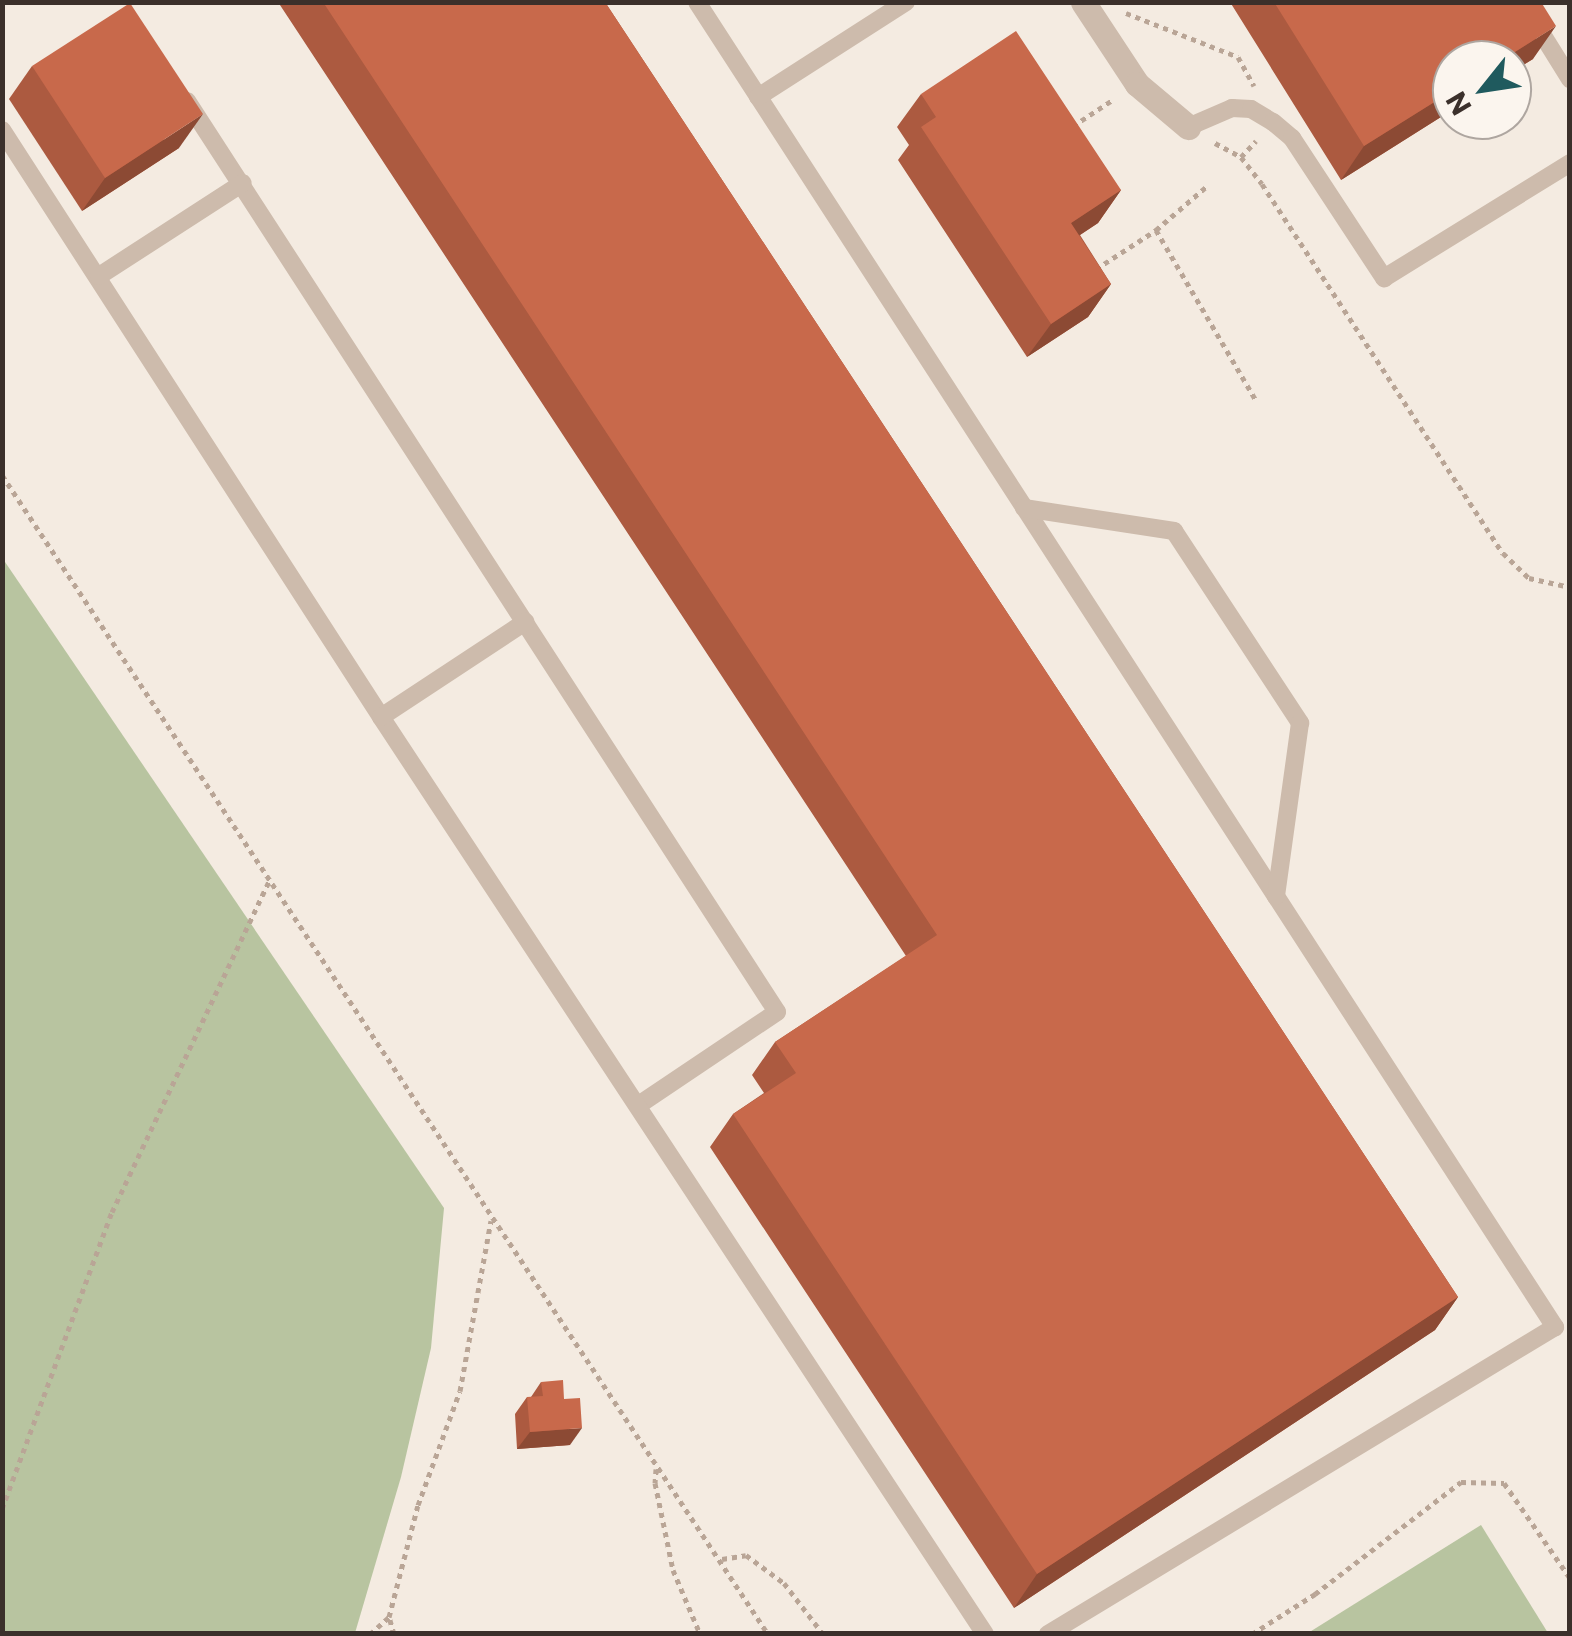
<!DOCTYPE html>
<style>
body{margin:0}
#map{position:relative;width:1572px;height:1636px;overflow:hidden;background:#f4ebe1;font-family:Commissioner,sans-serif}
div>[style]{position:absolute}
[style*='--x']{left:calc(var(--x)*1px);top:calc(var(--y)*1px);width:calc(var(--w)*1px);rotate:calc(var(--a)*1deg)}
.green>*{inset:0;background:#b8c4a0}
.path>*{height:5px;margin-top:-2.5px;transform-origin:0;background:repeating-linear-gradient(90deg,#b9a596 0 5px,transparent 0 10px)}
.lane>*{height:18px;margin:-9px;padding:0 9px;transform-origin:9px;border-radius:9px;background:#cdbbac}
.street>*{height:25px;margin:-12.5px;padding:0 12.5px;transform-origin:12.5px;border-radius:12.5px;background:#cdbbac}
.wall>*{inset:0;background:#ac5a40}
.shaded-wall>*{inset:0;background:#8c4a34}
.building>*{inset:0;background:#c8694b}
span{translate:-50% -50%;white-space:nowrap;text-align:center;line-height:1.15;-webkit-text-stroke:10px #fbf5ee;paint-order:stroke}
.frame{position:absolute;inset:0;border:5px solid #3b302b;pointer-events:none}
.north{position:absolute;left:1432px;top:40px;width:100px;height:100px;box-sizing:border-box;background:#fbf5ee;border:2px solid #aea6a0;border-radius:50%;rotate:240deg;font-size:28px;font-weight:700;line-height:40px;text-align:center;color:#3b302b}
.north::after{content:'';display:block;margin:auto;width:35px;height:45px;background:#1f5a5e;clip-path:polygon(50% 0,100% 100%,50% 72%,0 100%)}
</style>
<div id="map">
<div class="green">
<i style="clip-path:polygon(3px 559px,444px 1208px,431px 1348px,401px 1477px,355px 1633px,3px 1633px)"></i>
<i style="clip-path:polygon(1481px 1525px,1548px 1633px,1308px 1633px)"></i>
</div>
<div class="path">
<i style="--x:1126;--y:13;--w:120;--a:21.4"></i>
<i style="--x:1238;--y:57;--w:33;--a:61"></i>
<i style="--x:1073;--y:126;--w:49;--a:-33.4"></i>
<i style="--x:1215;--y:143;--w:30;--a:28"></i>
<i style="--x:1241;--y:157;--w:34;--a:52"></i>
<i style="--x:1262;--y:184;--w:441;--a:56.9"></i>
<i style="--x:1503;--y:553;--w:36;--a:44"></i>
<i style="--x:1529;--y:578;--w:42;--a:12.4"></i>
<i style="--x:1241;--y:157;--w:22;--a:-47"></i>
<i style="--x:1156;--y:230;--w:196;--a:59.6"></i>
<i style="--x:1096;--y:269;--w:72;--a:-33"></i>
<i style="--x:1156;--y:230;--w:66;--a:-40.7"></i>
<i style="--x:2;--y:475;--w:1389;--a:56.54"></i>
<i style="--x:656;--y:1469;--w:14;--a:94"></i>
<i style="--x:655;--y:1483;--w:89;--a:78.3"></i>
<i style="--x:673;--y:1570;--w:69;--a:67.1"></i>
<i style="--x:2;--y:1509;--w:317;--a:-69.7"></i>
<i style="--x:112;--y:1212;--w:369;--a:-64.6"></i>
<i style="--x:722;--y:1559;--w:24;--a:-9"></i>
<i style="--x:746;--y:1555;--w:47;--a:36.4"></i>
<i style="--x:784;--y:1583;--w:64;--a:52.6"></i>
<i style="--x:370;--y:1634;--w:25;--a:-42"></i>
<i style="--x:394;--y:1634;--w:18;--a:-106"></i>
<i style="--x:389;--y:1617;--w:116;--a:-75.5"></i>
<i style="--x:418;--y:1505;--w:121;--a:-69.8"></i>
<i style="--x:460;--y:1391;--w:173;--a:-79.7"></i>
<i style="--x:1252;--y:1634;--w:75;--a:-32.4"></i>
<i style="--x:1315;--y:1594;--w:184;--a:-37.5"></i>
<i style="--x:1461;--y:1482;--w:43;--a:1.3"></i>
<i style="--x:1504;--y:1483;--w:116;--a:55.2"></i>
</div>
<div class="lane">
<i style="--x:697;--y:2;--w:1579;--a:57.08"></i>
<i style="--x:1555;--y:1327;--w:593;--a:148.8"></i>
<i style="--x:1522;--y:2;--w:91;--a:58.1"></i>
<i style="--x:758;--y:97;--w:176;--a:-32.7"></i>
<i style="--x:187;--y:101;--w:1085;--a:57.07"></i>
<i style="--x:777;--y:1012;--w:165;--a:146.1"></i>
<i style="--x:1188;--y:127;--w:48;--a:-23.4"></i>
<i style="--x:1232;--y:108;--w:19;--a:3"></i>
<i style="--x:1251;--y:109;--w:26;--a:31"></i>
<i style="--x:1273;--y:122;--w:25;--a:40"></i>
<i style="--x:1292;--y:138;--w:168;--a:56.7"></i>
<i style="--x:1384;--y:278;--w:219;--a:-31.7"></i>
<i style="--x:2;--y:130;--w:699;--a:57.15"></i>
<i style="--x:381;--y:717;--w:1098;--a:56.63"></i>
<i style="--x:99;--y:276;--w:171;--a:-32.9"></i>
<i style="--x:1024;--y:508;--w:152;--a:8.7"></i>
<i style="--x:1174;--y:531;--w:230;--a:56.7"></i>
<i style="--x:1300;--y:723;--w:175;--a:97.9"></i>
<i style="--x:381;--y:717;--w:173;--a:-33.4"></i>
</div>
<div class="street">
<i style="--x:1083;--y:2;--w:98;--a:56.6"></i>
<i style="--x:1137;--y:84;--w:67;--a:40.1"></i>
</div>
<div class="wall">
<i style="clip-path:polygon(278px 2px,605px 2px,1458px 1297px,1435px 1330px,1014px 1608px,710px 1147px,733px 1114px,764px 1093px,752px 1075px,775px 1042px,906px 956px)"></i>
<i style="clip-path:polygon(1230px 2px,1541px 2px,1533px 59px,1512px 72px,1512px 60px,1452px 60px,1452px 110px,1341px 180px)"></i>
<i style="clip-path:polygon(32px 66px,179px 148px,82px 211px,9px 99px)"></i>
<i style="clip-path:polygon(921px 94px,1121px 190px,1098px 223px,1080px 235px,1111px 284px,1088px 317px,1027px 357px,898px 160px,909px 145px,897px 127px)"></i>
<i style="clip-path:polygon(541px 1382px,564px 1399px,570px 1445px,517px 1449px,515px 1414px,527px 1397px,531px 1397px)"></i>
</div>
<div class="shaded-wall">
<i style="clip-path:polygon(1556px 26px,1533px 59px,1512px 72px,1512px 60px,1502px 60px)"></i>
<i style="clip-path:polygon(1452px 91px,1452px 110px,1341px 180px,1364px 146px)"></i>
<i style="clip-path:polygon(203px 114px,179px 148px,82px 211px,105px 178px)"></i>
<i style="clip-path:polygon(1121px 190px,1098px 223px,1048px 256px,1071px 223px)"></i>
<i style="clip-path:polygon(1111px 284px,1088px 317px,1027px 357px,1051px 324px)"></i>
<i style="clip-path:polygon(1458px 1297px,1435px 1330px,1014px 1608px,1037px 1574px)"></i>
<i style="clip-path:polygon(582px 1428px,570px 1445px,517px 1449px,530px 1432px)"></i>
</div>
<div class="building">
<i style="clip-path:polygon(323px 2px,605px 2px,1458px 1297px,1037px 1574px,733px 1114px,796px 1073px,775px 1042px,937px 935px)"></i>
<i style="clip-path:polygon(1274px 2px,1541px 2px,1556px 26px,1502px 60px,1452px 60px,1452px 91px,1364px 146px)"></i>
<i style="clip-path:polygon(130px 3px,203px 114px,105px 178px,32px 66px)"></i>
<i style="clip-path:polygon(1016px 31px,1121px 190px,1071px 223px,1111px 284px,1051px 324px,921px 127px,936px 117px,921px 94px)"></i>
<i style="clip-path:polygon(563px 1380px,564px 1399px,580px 1398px,582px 1428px,530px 1432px,527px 1397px,543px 1396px,541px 1382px)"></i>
</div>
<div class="frame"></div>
<div class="north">N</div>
</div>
